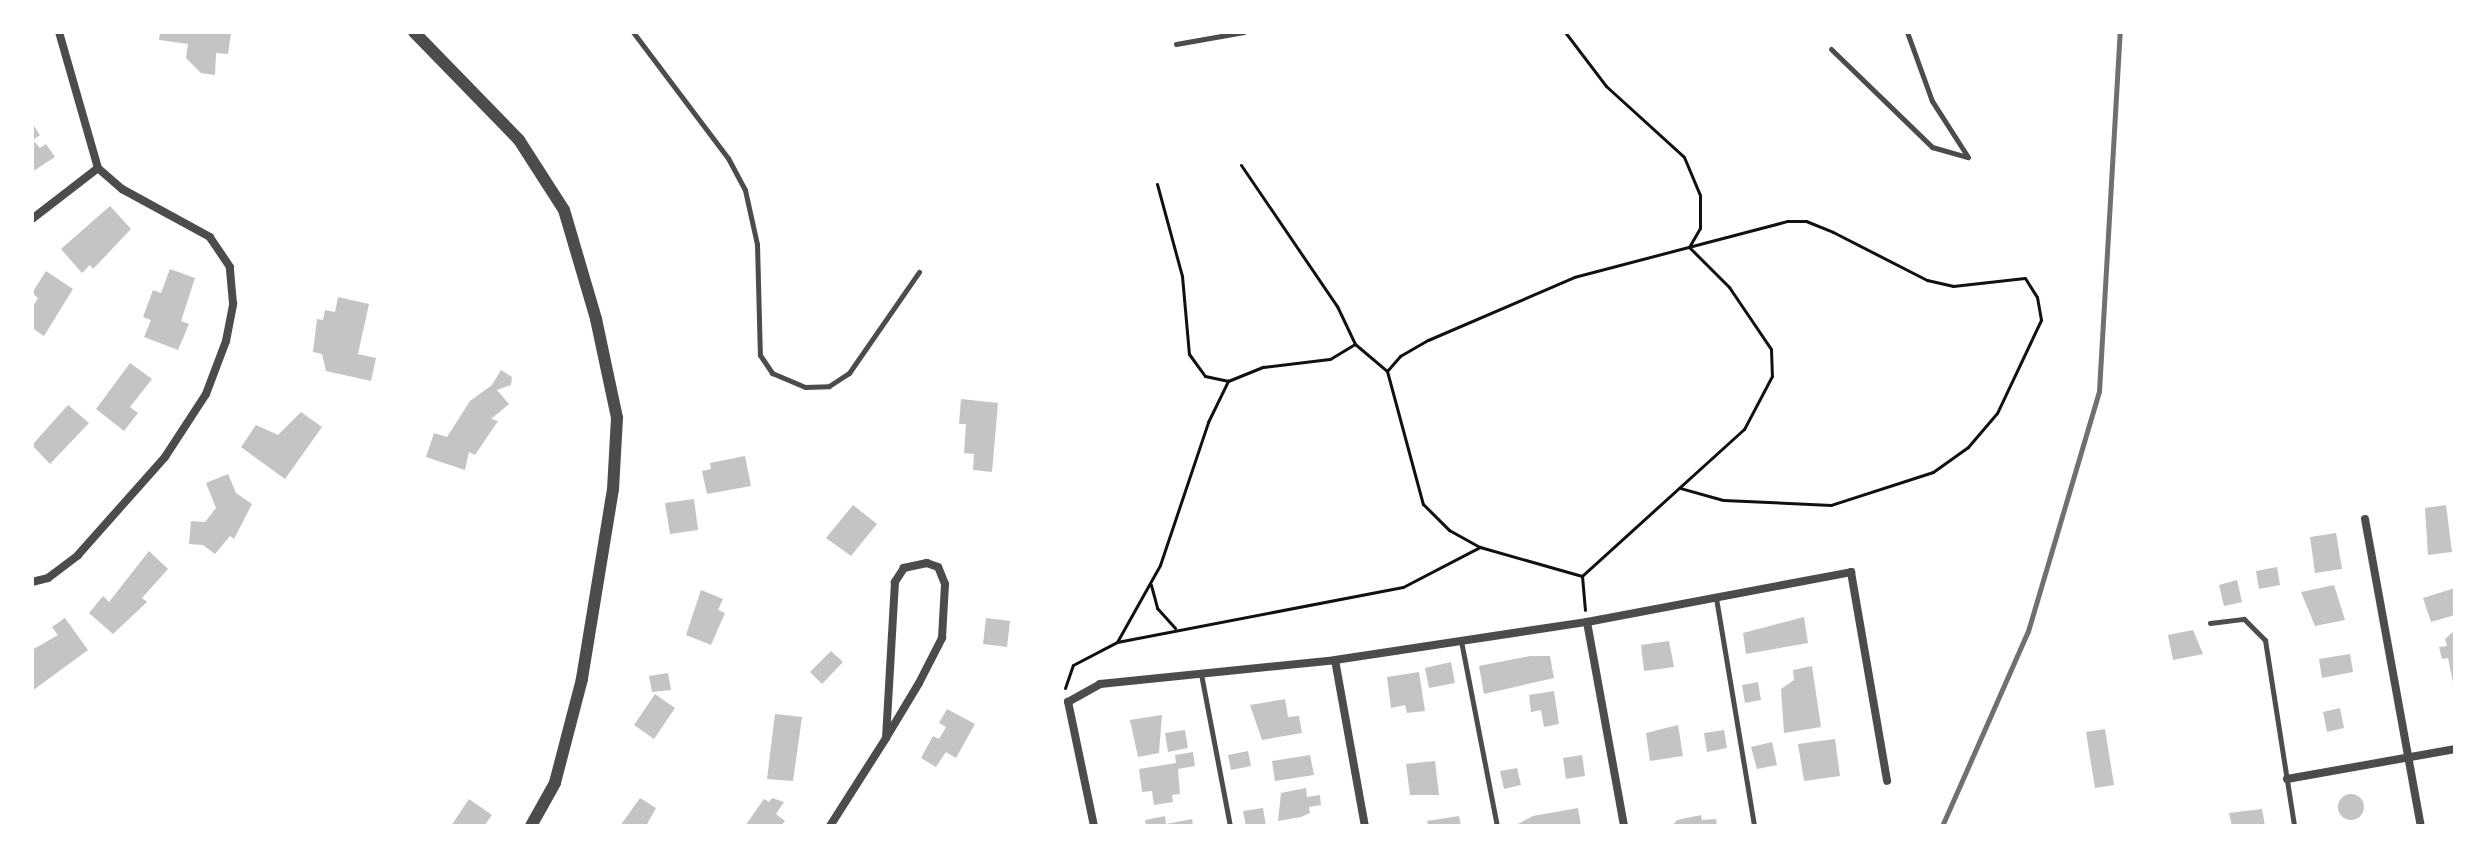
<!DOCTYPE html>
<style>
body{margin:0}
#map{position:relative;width:2487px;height:858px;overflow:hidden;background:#fff;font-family:"Fira Sans",sans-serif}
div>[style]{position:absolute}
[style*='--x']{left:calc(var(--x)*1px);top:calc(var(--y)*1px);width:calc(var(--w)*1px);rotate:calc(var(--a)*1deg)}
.building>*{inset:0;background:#c4c4c4}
.round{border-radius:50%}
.path>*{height:3px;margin:-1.5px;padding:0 1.5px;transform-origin:1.5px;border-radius:1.5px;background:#111}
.service>*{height:5px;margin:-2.5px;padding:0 2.5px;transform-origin:2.5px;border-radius:2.5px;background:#4c4c4c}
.minor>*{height:8px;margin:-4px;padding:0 4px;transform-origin:4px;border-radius:4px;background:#4c4c4c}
.tertiary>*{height:12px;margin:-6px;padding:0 6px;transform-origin:6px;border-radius:6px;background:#4c4c4c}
.rail>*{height:5px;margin:-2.5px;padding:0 2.5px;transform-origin:2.5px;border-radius:2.5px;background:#707070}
span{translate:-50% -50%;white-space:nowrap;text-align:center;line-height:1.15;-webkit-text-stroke:8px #fff;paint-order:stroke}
.frame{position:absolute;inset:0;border:34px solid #fff;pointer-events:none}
</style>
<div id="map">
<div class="building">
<i style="clip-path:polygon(160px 32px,231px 33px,228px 54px,216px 53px,215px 75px,201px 73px,186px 58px,188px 44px,159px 40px)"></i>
<i style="clip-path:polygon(32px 123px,40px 135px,33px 140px,40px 148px,46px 144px,55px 157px,32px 172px)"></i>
<i style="clip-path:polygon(110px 206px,131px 229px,93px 269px,90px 265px,82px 273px,61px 249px)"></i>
<i style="clip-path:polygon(170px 269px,195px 278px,181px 321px,189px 324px,178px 350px,144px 337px,151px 320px,143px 317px,153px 290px,161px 293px)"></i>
<i style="clip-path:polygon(46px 271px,73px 289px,44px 336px,32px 328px,32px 308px,38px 298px,32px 293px)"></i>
<i style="clip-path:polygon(338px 297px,369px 304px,358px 354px,376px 358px,371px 381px,326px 371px,322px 354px,313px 352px,317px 319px,323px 320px,325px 310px,335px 312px)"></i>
<i style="clip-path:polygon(130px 363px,152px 379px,130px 407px,138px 413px,124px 431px,96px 409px)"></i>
<i style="clip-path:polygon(501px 370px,512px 377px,511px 385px,497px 390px,509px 404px,491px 419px,498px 421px,475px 455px,469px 452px,465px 470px,426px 457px,434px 433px,447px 437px,470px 401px,492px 385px)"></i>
<i style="clip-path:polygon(961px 399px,998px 403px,992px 472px,973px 470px,974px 454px,964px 453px,966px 424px,959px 424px)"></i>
<i style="clip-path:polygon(68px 405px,89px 423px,50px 464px,32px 445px)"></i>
<i style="clip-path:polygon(301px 412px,322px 427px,285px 479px,241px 447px,256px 425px,278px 435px)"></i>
<i style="clip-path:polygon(745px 456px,751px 486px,707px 494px,702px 471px,711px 469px,710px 463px)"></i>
<i style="clip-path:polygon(228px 474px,236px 493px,252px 504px,234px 539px,230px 536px,215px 554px,203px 545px,189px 544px,191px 521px,205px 522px,216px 508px,206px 483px)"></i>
<i style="clip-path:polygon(694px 499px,698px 530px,670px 534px,665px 503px)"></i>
<i style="clip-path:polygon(853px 505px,877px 524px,851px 556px,826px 538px)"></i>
<i style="clip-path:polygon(2446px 505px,2452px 552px,2428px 555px,2425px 508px)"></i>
<i style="clip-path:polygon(2336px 533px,2342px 569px,2315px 573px,2310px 537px)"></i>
<i style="clip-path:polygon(149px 551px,168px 569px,142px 598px,147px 602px,113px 634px,89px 613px,103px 596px,109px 602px)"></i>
<i style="clip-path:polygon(2277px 567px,2280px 585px,2259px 589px,2256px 571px)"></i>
<i style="clip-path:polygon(2237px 580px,2242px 602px,2224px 606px,2219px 585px)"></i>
<i style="clip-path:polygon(2334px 585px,2345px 620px,2315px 626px,2301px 592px)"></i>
<i style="clip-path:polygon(2455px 588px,2455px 615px,2431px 622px,2423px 598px)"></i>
<i style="clip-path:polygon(701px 590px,723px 599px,718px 610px,725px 613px,711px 645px,686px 635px)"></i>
<i style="clip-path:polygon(1804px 617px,1808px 643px,1746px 654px,1743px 633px)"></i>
<i style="clip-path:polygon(65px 618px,88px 650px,32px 691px,32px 650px,58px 635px,52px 627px)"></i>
<i style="clip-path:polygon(986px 618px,1010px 621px,1007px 647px,983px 644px)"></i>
<i style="clip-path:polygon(2193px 630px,2203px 654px,2173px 660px,2168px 635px)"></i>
<i style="clip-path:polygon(2455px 630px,2455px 687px,2454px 687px,2448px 658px,2442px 659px,2439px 647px,2447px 646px,2445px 639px)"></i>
<i style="clip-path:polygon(1669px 641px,1674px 667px,1644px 671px,1641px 645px)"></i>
<i style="clip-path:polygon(831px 651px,843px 662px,822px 684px,810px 672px)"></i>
<i style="clip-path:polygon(2350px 654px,2353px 672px,2322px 678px,2319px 659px)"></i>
<i style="clip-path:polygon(1530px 656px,1550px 656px,1554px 678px,1484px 694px,1479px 666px)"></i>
<i style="clip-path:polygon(1451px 662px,1455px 683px,1429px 688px,1425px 668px)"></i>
<i style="clip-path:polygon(1812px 666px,1821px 727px,1784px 733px,1781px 689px,1794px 680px,1793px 670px)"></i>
<i style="clip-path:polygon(1419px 672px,1425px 711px,1407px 713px,1405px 705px,1391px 708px,1387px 677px)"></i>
<i style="clip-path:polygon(668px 673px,671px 690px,652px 692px,649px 676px)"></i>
<i style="clip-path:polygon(1758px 682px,1761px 700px,1745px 703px,1742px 685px)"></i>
<i style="clip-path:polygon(1554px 691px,1559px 724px,1544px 727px,1541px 710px,1531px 712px,1529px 695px)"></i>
<i style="clip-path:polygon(655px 694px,675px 708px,654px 739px,634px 725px)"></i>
<i style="clip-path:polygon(1285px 699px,1288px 717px,1299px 716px,1302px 733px,1262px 740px,1250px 705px)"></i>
<i style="clip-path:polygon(2340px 708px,2344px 728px,2327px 732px,2323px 712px)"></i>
<i style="clip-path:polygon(947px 709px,975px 724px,956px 758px,946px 752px,936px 767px,921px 758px,933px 736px,939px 739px,946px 727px,939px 723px)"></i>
<i style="clip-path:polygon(775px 714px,802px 717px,793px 781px,767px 779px)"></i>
<i style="clip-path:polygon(1162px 715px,1159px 753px,1138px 757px,1130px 720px)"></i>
<i style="clip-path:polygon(1678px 725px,1683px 756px,1650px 761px,1646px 733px)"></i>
<i style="clip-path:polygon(2105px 729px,2114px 785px,2095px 788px,2086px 732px)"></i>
<i style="clip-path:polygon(1185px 730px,1188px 748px,1168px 752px,1165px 733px)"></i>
<i style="clip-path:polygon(1724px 730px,1727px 748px,1707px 752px,1704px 733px)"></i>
<i style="clip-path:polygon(1835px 739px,1840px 776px,1804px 781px,1798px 744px)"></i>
<i style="clip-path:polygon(1772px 742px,1777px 765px,1757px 769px,1751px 747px)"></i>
<i style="clip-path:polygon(1248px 751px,1251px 766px,1231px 770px,1228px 755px)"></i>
<i style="clip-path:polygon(1193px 752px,1195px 766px,1178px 769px,1180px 794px,1172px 795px,1173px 802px,1154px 805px,1152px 791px,1142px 792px,1139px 769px,1176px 763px,1175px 755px)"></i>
<i style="clip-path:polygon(1310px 755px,1314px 775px,1275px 781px,1272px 761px)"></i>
<i style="clip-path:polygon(1582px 755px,1585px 776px,1566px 779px,1563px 758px)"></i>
<i style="clip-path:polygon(1435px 761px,1439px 795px,1410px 795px,1406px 764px)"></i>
<i style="clip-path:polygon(1517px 768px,1521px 785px,1504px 789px,1500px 771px)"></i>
<i style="clip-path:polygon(1306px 788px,1307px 797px,1320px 795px,1321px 805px,1309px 807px,1310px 813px,1301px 817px,1278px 821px,1281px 793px)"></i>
<i class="round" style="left:2338px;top:794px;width:26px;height:26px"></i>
<i style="clip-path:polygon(640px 798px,656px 808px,646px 826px,620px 826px)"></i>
<i style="clip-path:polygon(772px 798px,784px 802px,776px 814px,785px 821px,781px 826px,745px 826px,764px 799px,769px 802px)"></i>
<i style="clip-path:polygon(469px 799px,492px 815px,484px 826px,451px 826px)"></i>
<i style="clip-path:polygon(1263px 808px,1266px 826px,1246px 826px,1243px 811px)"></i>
<i style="clip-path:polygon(1578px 808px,1581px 826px,1514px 826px,1533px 816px)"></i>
<i style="clip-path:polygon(2262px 809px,2265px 826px,2232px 826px,2229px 813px)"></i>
<i style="clip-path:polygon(1701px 815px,1702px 820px,1716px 819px,1717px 826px,1672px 826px,1677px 820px)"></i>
<i style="clip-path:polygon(1165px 816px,1166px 824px,1192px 819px,1193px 826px,1146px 826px,1145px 820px)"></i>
<i style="clip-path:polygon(1459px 816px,1461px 826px,1428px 826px,1427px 821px)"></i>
</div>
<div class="path">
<i style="--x:1565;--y:32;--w:68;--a:52.8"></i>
<i style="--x:1606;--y:86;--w:105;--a:42.3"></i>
<i style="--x:1684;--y:157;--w:41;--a:67.2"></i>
<i style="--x:1700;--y:195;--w:33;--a:90"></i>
<i style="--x:1700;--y:228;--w:22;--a:120"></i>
<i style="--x:1689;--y:247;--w:57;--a:45"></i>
<i style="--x:1729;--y:287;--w:75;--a:55.9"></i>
<i style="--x:1771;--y:349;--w:27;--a:88"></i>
<i style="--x:1772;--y:376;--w:60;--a:117.8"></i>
<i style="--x:1744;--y:429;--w:219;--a:137.8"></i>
<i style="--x:1582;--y:576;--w:34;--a:85"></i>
<i style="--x:1241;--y:165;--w:171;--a:55.8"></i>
<i style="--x:1337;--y:306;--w:42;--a:64.7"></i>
<i style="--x:1355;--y:344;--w:42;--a:40.2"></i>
<i style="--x:1387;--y:371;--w:138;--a:74.9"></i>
<i style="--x:1423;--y:504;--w:37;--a:45"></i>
<i style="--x:1449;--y:530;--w:35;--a:29"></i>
<i style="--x:1480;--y:547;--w:106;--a:15.9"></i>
<i style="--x:1157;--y:184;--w:95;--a:74.8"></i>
<i style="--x:1182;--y:276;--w:78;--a:84.9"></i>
<i style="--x:1189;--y:354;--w:27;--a:54"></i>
<i style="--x:1205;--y:376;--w:24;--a:12"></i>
<i style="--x:1387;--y:371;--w:20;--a:-49"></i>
<i style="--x:1400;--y:356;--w:32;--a:-30"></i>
<i style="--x:1428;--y:340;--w:159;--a:-23.3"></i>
<i style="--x:1574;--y:277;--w:220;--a:-14.7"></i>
<i style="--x:1787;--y:221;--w:19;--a:0"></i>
<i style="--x:1806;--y:221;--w:29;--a:22"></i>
<i style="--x:1833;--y:232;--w:106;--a:27.1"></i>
<i style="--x:1927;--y:280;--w:27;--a:13"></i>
<i style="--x:1953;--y:286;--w:72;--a:-6.3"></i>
<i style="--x:2025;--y:278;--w:22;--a:58"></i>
<i style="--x:2037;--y:297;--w:23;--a:80"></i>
<i style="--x:2041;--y:320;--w:103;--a:115.3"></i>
<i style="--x:1997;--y:413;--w:45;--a:130.5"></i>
<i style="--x:1968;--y:447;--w:43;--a:144.5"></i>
<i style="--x:1933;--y:472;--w:107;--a:162.1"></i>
<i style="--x:1831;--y:505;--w:108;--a:-177.3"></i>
<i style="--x:1723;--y:500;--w:45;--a:-164.4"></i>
<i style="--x:1151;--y:585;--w:24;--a:75"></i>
<i style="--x:1157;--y:608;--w:27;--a:48"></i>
<i style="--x:1117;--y:642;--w:88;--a:-60.8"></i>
<i style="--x:1160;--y:565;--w:151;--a:-71.4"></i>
<i style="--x:1208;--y:422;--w:46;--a:-64"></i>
<i style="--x:1228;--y:381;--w:38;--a:-22"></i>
<i style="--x:1263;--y:367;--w:67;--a:-6.8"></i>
<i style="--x:1330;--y:359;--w:29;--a:-31"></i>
<i style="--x:1065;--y:688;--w:24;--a:-71"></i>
<i style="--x:1073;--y:665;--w:50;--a:-27.6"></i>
<i style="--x:1117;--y:642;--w:291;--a:-10.9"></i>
<i style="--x:1403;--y:587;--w:87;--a:-27.5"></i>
</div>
<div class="service">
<i style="--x:633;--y:32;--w:158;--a:53"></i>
<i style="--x:728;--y:158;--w:36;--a:62"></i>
<i style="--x:745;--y:190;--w:55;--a:77.5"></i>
<i style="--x:757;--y:244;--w:111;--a:88.5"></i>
<i style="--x:760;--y:355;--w:22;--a:56"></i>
<i style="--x:772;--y:373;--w:36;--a:23"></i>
<i style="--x:805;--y:387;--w:24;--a:-2"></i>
<i style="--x:829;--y:386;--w:24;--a:-33"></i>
<i style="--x:849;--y:373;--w:123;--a:-55.3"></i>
<i style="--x:1176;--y:44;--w:69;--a:-10"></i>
<i style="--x:1831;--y:49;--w:141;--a:44.1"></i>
<i style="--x:1932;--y:147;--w:37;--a:16"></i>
<i style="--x:1968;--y:157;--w:67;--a:-122.7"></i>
<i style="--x:1932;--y:101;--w:73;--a:-109.9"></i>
<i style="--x:1716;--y:598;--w:231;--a:80.5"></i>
<i style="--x:2210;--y:623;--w:34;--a:-7"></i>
<i style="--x:2244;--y:619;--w:30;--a:45"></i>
<i style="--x:2265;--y:640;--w:188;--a:81.1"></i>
<i style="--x:1461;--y:641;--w:188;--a:79"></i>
<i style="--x:1201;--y:674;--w:155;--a:79.2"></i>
</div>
<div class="minor">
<i style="--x:59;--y:32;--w:141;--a:74"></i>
<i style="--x:32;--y:219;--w:83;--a:-37.7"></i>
<i style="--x:2365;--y:519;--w:312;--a:79.7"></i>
<i style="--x:32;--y:582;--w:16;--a:-14"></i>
<i style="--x:48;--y:578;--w:38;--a:-37"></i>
<i style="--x:78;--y:555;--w:131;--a:-48.4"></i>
<i style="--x:165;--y:457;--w:75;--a:-56.9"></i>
<i style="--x:206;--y:394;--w:57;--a:-69.3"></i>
<i style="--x:226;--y:341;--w:38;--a:-79"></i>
<i style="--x:233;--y:304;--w:37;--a:-95"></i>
<i style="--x:230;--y:267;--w:36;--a:-124"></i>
<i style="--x:210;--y:237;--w:100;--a:-151.4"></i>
<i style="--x:122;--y:189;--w:32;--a:-139"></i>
<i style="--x:1587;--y:622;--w:207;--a:79.7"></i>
<i style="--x:1335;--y:660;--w:169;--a:79.8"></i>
<i style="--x:2287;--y:779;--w:171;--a:-10.1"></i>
<i style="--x:830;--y:826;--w:104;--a:-57.5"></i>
<i style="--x:886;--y:738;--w:64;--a:-59"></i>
<i style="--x:919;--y:683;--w:51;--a:-62.9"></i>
<i style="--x:942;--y:638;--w:54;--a:-86.8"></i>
<i style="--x:945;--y:584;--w:18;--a:-112"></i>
<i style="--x:938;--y:567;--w:12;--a:-160"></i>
<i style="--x:927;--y:563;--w:24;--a:168"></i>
<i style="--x:904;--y:568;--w:17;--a:123"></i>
<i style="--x:895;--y:582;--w:156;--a:93.3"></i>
<i style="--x:1094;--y:826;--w:127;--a:-101.8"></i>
<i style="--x:1068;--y:702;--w:37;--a:-29"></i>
<i style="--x:1100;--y:684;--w:236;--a:-5.8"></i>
<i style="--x:1335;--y:660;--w:255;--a:-8.6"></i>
<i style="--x:1587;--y:622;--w:269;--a:-10.7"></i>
<i style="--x:1851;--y:572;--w:212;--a:80.2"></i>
</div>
<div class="tertiary">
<i style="--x:414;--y:32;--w:151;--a:45.8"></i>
<i style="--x:519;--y:140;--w:83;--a:57.3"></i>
<i style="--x:564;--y:210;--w:114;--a:73.6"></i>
<i style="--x:596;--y:319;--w:101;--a:78"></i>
<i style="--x:617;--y:418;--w:71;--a:93.2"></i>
<i style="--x:613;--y:489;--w:193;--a:99.3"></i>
<i style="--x:582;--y:679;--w:107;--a:104.6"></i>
<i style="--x:555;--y:783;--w:49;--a:119.2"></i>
</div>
<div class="rail">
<i style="--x:1942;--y:826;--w:213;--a:-66.2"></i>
<i style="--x:2028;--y:631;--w:250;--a:-73.5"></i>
<i style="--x:2099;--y:391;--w:360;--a:-86.7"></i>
</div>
<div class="frame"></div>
</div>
